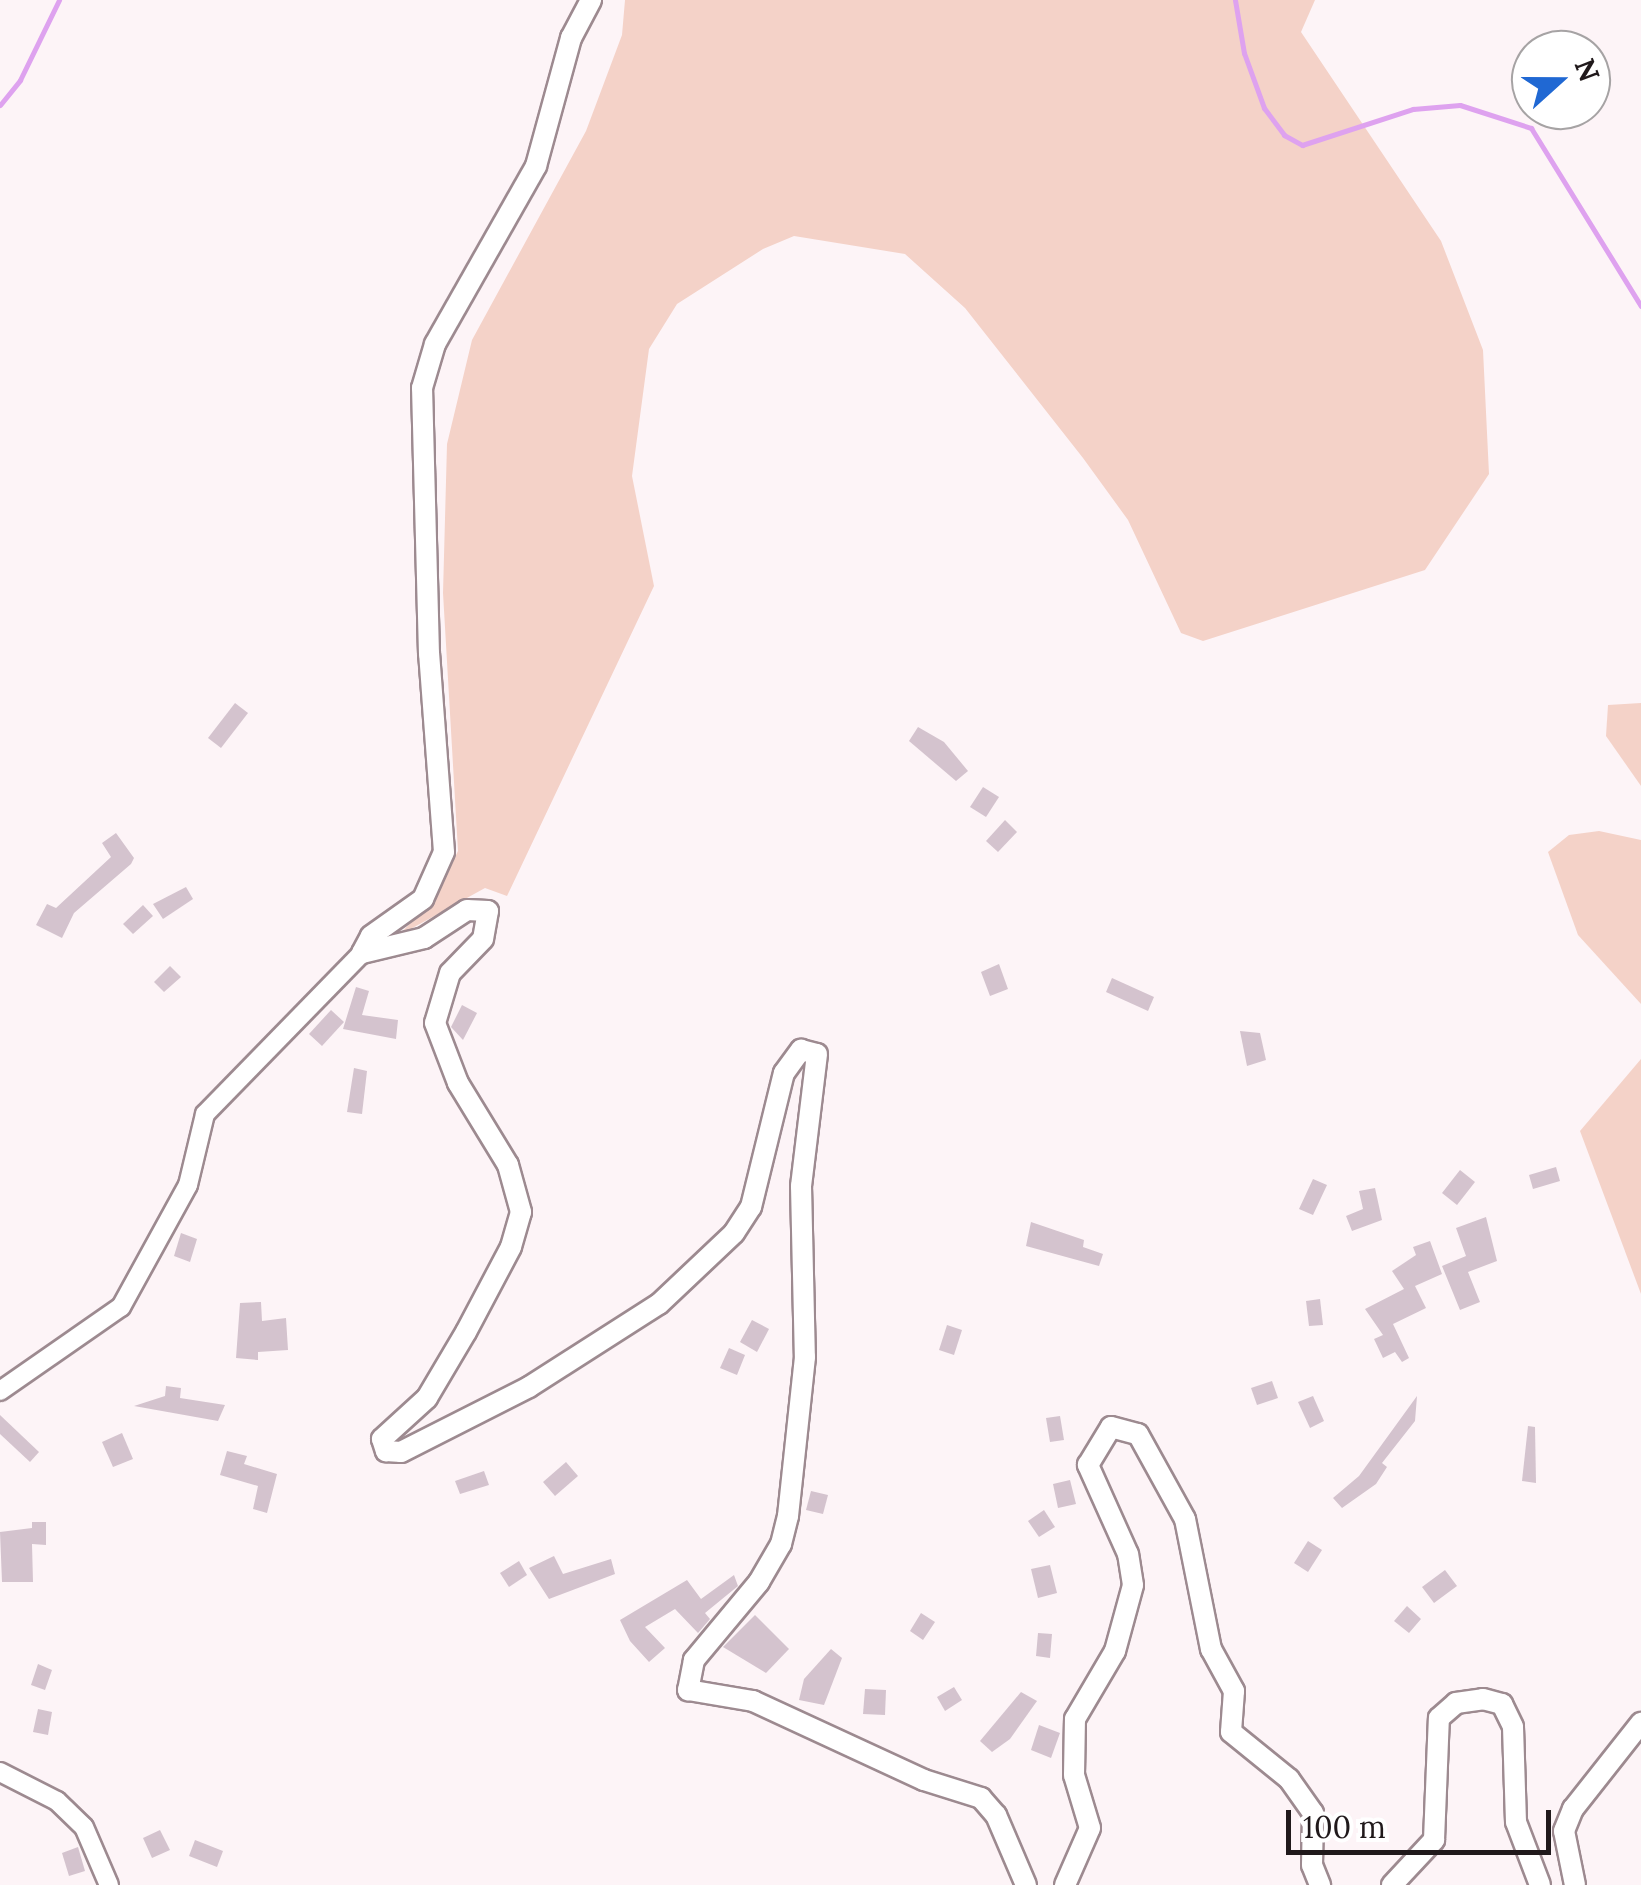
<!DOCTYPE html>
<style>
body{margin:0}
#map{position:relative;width:1641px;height:1885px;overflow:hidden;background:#fdf4f7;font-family:Lora,serif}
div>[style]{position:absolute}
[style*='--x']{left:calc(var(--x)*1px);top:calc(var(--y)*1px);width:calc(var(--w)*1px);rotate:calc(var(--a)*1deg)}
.green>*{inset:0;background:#f4d2c8}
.stream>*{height:5px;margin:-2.5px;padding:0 2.5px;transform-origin:2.5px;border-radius:2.5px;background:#dea2ef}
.building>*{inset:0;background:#d4c3ce}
.roads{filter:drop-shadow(2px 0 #9d8a90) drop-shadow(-2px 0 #9d8a90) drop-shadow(0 2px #9d8a90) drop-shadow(0 -2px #9d8a90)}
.minor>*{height:18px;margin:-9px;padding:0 9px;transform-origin:9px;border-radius:9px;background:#fff}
.tertiary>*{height:20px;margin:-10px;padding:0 10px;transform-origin:10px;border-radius:10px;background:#fff}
span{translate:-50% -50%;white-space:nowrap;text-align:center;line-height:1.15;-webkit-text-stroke:8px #fff;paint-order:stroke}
.north{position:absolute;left:1511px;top:30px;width:100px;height:100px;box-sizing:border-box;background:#fff;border:2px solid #a6a3a4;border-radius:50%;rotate:69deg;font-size:28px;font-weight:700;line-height:40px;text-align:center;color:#20191b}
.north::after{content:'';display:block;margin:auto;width:35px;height:45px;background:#2068d3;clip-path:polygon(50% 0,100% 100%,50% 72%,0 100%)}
.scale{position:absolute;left:1286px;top:1810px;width:265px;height:45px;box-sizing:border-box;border:5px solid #20191b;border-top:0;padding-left:12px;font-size:30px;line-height:35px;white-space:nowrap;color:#20191b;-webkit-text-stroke:8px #fff;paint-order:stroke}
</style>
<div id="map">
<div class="green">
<i style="clip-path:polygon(625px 0,1315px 0,1301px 32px,1441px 241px,1483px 350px,1489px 474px,1425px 570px,1203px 641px,1181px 633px,1128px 520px,1083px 458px,965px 308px,905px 254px,794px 236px,763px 249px,677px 304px,649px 349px,632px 476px,654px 586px,507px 896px,485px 888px,398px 936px,436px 896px,458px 851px,443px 593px,447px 444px,472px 340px,586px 131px,622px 35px)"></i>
<i style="clip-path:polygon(1641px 703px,1641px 786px,1606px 736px,1608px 705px)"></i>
<i style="clip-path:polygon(1599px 831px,1641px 840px,1641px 1004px,1578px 935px,1548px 852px,1569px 835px)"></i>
<i style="clip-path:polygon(1641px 1059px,1641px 1294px,1580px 1131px)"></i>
</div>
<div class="stream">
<i style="--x:1235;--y:0;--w:54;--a:80.4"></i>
<i style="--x:1244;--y:53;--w:59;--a:70"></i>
<i style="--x:1264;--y:108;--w:34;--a:53"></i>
<i style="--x:1284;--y:135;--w:21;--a:29"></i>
<i style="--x:1302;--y:145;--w:117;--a:-18"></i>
<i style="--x:1413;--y:109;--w:47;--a:-4.9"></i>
<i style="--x:1460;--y:105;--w:75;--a:17.9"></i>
<i style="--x:1531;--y:128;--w:209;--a:58.3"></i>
<i style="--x:0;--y:105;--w:32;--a:-51"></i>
<i style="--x:20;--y:80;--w:89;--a:-64"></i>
</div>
<div class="building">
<i style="clip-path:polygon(235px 703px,248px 713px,221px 748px,208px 738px)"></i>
<i style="clip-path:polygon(918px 727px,944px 742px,968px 771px,956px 781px,909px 741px)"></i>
<i style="clip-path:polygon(983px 787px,999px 797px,986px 817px,970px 807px)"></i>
<i style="clip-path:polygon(1005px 820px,1017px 832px,998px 852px,986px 841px)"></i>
<i style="clip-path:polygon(116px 833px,134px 858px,131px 864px,74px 913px,62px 938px,36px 925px,47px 904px,56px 908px,111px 857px,102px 843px)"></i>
<i style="clip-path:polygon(186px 887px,193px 899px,163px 919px,153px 904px)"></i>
<i style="clip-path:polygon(143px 905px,153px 916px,133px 934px,123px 924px)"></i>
<i style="clip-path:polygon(999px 964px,1008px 989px,990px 996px,981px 972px)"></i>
<i style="clip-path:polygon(170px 966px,181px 977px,164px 992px,154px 982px)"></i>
<i style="clip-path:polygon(1112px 978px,1154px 997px,1148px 1011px,1106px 992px)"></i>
<i style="clip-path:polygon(356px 987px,369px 991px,362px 1015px,398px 1020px,396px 1039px,343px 1029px)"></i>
<i style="clip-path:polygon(462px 1005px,477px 1013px,463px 1040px,451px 1027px)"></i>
<i style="clip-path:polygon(331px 1010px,344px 1022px,322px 1046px,309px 1034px)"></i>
<i style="clip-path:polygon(1240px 1031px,1260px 1033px,1266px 1060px,1247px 1066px)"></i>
<i style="clip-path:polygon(354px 1068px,367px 1071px,362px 1114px,347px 1112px)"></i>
<i style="clip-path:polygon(1556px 1167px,1560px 1181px,1533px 1189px,1529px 1175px)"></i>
<i style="clip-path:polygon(1460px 1170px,1475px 1182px,1457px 1205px,1442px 1193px)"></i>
<i style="clip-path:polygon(1313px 1179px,1327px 1185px,1313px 1215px,1299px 1209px)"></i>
<i style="clip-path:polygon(1375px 1188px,1382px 1220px,1352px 1231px,1346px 1216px,1363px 1209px,1359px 1191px)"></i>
<i style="clip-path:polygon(1486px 1217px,1497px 1261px,1468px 1272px,1480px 1302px,1460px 1310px,1442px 1266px,1466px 1256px,1456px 1228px)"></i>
<i style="clip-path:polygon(1031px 1222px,1084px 1240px,1083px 1247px,1103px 1254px,1099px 1266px,1026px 1246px)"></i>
<i style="clip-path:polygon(181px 1233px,197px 1239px,190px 1262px,174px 1256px)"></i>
<i style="clip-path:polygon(1430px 1241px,1442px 1274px,1415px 1286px,1426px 1308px,1393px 1324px,1409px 1358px,1402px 1362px,1395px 1352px,1383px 1358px,1374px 1339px,1383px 1335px,1365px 1309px,1404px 1289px,1392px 1271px,1416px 1255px,1413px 1247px)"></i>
<i style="clip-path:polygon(1320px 1299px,1323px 1325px,1309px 1326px,1306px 1301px)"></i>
<i style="clip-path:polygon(261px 1302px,262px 1321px,286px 1318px,288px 1350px,258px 1352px,258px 1360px,236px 1358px,240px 1303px)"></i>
<i style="clip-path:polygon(752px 1320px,769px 1329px,757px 1352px,740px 1342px)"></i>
<i style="clip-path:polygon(947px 1325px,962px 1330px,954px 1355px,939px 1350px)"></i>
<i style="clip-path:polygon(729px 1348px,745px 1355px,737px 1375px,720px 1368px)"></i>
<i style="clip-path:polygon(1272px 1381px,1278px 1398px,1257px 1405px,1251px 1388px)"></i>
<i style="clip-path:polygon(166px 1386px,181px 1388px,180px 1398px,225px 1405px,218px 1421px,134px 1406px,165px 1396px)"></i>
<i style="clip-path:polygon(1313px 1396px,1324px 1421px,1310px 1428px,1298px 1402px)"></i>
<i style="clip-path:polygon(1417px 1396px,1415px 1421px,1382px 1463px,1387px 1467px,1376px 1484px,1342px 1508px,1333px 1498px,1359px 1476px)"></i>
<i style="clip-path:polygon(0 1415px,39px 1452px,30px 1462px,0 1434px)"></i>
<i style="clip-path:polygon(1060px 1416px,1064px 1440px,1050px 1442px,1046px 1418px)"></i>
<i style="clip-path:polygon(1528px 1426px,1535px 1427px,1536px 1483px,1522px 1481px)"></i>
<i style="clip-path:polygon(122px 1433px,133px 1459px,113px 1467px,102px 1442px)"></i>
<i style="clip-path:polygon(227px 1451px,247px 1456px,244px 1464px,277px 1474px,267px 1513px,253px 1509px,258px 1486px,220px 1475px)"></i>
<i style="clip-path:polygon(566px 1462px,578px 1476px,555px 1496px,543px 1482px)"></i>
<i style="clip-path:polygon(484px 1471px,489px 1485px,460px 1494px,455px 1481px)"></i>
<i style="clip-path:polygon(1070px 1480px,1076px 1504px,1058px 1508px,1053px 1484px)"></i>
<i style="clip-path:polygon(811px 1491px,828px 1495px,823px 1514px,806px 1510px)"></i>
<i style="clip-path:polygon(1044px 1510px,1055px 1527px,1039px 1537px,1028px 1521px)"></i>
<i style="clip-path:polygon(32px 1522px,46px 1522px,46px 1545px,32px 1544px,33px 1582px,2px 1582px,0 1532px,32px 1528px)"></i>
<i style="clip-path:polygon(1308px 1541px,1322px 1550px,1308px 1572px,1294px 1563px)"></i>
<i style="clip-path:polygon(554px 1556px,563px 1574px,611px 1559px,615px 1574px,549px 1599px,529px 1568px)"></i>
<i style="clip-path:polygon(519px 1561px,527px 1575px,509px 1587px,500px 1573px)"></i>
<i style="clip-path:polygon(1050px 1565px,1057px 1593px,1038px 1598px,1031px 1569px)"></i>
<i style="clip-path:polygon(1445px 1570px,1457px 1586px,1434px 1603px,1422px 1587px)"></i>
<i style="clip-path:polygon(734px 1575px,738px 1586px,705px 1613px,710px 1619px,698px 1633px,675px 1609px,645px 1627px,665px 1648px,649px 1662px,630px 1641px,620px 1620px,687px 1580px,701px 1599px)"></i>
<i style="clip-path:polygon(1407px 1606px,1421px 1619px,1409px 1633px,1394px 1621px)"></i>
<i style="clip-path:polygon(921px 1613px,935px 1622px,923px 1640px,910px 1631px)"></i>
<i style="clip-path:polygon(755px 1615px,789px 1649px,766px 1673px,723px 1647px)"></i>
<i style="clip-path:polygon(1038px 1633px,1052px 1634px,1050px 1658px,1036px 1656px)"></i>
<i style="clip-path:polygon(831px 1649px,842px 1658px,824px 1705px,799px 1700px,804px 1679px)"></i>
<i style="clip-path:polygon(38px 1664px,52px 1670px,45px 1690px,31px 1685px)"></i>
<i style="clip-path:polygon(954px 1687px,962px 1700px,945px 1711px,937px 1697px)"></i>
<i style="clip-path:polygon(865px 1689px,886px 1690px,885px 1715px,863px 1714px)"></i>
<i style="clip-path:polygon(1021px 1692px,1037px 1701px,1010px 1739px,992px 1752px,980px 1741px)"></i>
<i style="clip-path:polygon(38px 1709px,52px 1712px,48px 1735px,33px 1732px)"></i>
<i style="clip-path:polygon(1039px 1725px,1060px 1733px,1051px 1758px,1031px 1750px)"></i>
<i style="clip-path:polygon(160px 1830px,170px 1850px,152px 1858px,143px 1838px)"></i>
<i style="clip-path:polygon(195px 1840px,223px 1851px,217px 1867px,189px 1856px)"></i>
<i style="clip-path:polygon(78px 1847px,85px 1871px,69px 1876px,62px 1853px)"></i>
</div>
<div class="roads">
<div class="minor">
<i style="--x:0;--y:1391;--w:147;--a:-34.8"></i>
<i style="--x:121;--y:1307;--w:139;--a:-61.2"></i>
<i style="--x:188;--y:1185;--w:73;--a:-76.5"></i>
<i style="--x:205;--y:1114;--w:225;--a:-45.7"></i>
<i style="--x:0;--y:1772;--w:64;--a:27"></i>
<i style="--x:57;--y:1801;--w:37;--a:44"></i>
<i style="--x:84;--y:1827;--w:63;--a:66.7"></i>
</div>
<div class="tertiary">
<i style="--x:362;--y:953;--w:64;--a:-13.6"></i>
<i style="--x:424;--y:938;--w:51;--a:-33.1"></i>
<i style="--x:467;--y:910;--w:21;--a:3"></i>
<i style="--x:488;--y:911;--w:28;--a:100"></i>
<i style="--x:483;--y:939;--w:47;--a:134.1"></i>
<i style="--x:450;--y:973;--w:52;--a:106.7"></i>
<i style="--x:435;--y:1023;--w:64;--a:69"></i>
<i style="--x:458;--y:1083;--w:96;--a:58.6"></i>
<i style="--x:508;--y:1165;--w:49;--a:74.5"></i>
<i style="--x:521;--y:1212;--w:36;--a:106"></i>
<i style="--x:511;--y:1247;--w:96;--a:117.9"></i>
<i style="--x:466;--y:1332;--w:77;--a:120.6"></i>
<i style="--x:427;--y:1398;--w:61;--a:137.7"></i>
<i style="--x:382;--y:1439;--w:13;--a:72"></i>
<i style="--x:386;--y:1451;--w:15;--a:4"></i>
<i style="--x:401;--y:1452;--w:144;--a:-26.9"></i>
<i style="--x:529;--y:1387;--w:154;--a:-32.6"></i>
<i style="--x:659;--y:1304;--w:103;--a:-43.4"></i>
<i style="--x:734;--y:1233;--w:31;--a:-57"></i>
<i style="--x:751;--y:1207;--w:138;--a:-76.2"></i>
<i style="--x:784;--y:1073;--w:29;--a:-54"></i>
<i style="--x:801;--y:1050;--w:16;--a:14"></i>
<i style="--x:817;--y:1054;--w:133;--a:96.9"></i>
<i style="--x:801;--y:1186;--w:171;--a:88.7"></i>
<i style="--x:805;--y:1357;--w:160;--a:96.1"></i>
<i style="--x:788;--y:1516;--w:29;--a:104"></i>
<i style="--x:781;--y:1544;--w:44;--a:120.1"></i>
<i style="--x:759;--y:1582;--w:102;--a:129.8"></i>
<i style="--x:694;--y:1660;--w:31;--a:101"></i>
<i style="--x:688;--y:1690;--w:66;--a:9.6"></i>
<i style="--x:753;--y:1701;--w:188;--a:24.8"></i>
<i style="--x:924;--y:1780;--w:60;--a:17.5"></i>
<i style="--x:981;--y:1798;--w:23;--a:49"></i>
<i style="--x:996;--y:1815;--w:76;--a:66.8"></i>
<i style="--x:362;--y:953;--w:19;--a:-62"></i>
<i style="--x:371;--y:936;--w:64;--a:-35.4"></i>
<i style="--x:423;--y:899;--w:51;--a:-65.9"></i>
<i style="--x:444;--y:852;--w:199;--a:-94.3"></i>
<i style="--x:429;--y:654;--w:266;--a:-91.5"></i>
<i style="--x:422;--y:388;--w:46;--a:-73.5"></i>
<i style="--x:435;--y:344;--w:205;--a:-60.4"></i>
<i style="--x:536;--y:166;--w:133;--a:-74.7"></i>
<i style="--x:571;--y:38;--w:43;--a:-62.2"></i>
<i style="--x:1065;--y:1885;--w:62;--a:-66.3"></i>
<i style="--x:1090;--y:1828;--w:55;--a:-106.8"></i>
<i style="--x:1074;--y:1775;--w:56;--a:-89"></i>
<i style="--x:1075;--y:1719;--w:79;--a:-59.5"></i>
<i style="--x:1115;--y:1651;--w:68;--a:-74.7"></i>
<i style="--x:1133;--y:1585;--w:31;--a:-99"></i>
<i style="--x:1128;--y:1554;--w:98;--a:-114.2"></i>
<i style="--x:1088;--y:1465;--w:44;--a:-58.8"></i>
<i style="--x:1111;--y:1427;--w:28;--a:15"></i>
<i style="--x:1138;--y:1434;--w:97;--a:61.1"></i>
<i style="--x:1185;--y:1519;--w:133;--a:78.7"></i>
<i style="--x:1211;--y:1649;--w:48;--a:61.3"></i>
<i style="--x:1234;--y:1691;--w:41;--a:94.2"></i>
<i style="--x:1231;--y:1732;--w:75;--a:39"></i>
<i style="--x:1289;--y:1779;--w:42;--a:54.8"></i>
<i style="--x:1313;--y:1813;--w:52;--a:91.1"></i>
<i style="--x:1312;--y:1865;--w:22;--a:68"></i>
<i style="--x:1392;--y:1885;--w:62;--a:-47"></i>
<i style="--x:1434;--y:1840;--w:122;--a:-87.7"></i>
<i style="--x:1439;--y:1718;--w:23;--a:-41"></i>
<i style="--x:1456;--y:1703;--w:27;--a:-8"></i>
<i style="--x:1483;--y:1699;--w:20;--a:15"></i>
<i style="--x:1502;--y:1704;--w:25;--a:64"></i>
<i style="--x:1513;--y:1727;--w:95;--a:88.2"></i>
<i style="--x:1516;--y:1822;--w:67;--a:69.1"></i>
<i style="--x:1575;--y:1885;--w:55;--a:-101.5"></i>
<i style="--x:1564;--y:1831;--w:24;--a:-68"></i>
<i style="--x:1573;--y:1809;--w:110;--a:-51.7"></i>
</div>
</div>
<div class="north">N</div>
<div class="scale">100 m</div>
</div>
